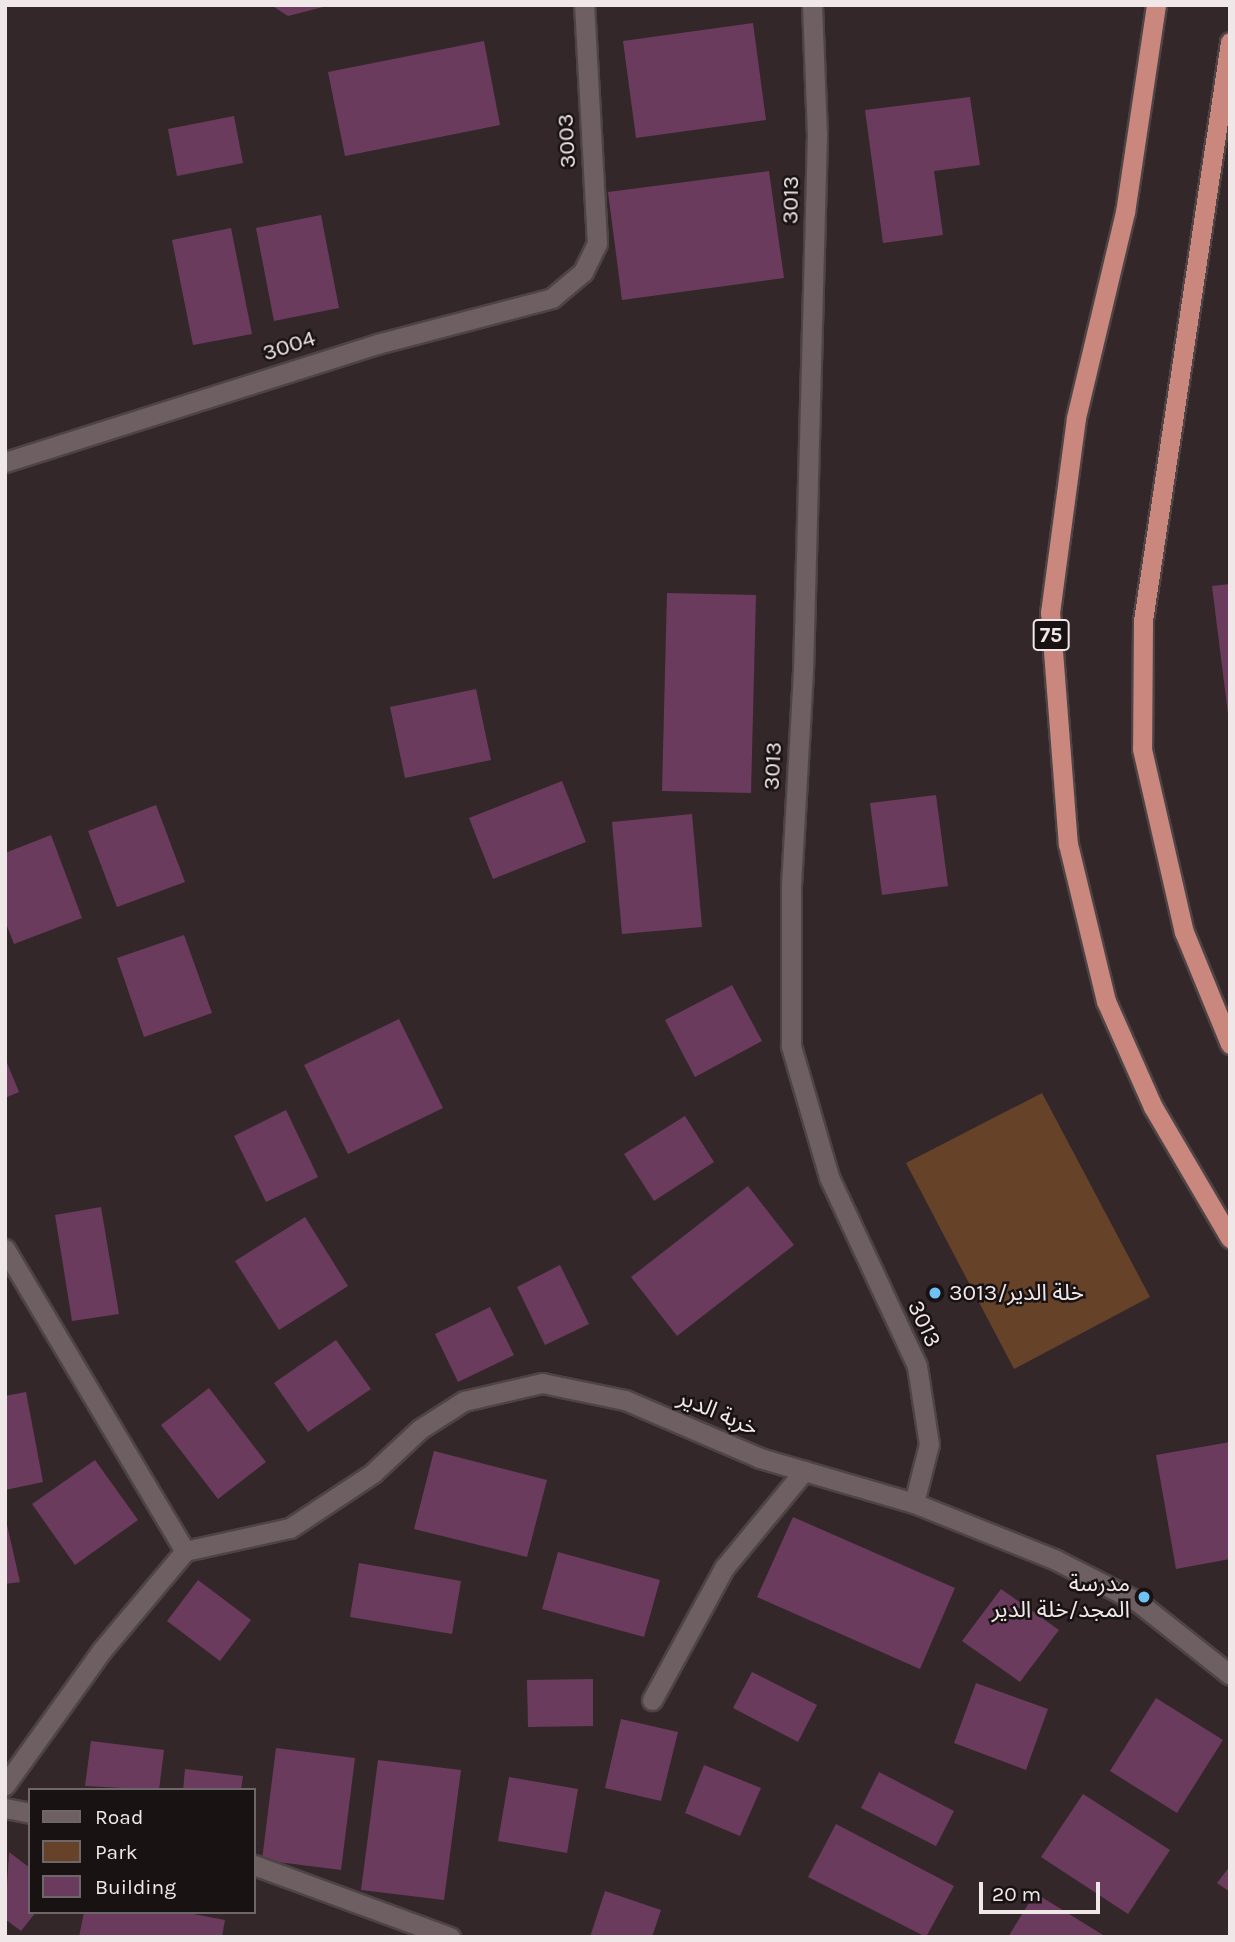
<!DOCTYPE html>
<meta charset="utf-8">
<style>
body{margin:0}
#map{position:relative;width:1235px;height:1942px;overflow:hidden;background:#34272a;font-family:Karla,"Noto Sans Arabic",sans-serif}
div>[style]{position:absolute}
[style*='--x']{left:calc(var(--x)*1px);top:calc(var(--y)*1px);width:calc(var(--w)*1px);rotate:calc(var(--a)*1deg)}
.green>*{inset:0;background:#664229}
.building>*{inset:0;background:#6a3b5c}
.roads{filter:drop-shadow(2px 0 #4e4446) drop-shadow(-2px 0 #4e4446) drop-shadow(0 2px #4e4446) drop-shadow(0 -2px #4e4446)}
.service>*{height:19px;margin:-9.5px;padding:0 9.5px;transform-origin:9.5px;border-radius:9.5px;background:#6e5f62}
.minor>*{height:19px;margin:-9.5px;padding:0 9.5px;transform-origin:9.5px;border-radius:9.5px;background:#6e5f62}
.trunk>*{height:19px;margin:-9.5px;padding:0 9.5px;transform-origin:9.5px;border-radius:9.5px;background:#ca877d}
.dots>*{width:19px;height:19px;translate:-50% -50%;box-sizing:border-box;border:4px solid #181213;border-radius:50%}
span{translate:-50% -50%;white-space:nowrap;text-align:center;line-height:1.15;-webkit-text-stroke:5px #181213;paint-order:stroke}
.shield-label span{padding:2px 5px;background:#181213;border:2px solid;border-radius:5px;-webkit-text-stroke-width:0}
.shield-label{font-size:21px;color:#f0e7e9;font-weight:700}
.street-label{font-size:23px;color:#f0e7e9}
.poi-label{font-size:23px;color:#f0e7e9}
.left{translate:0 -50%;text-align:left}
.right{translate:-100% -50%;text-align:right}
.frame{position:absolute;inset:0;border:7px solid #f0e7e9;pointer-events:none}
.legend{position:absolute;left:28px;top:1788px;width:228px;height:126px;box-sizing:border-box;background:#181213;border:2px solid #6e6769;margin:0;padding:9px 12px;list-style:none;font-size:21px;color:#f0e7e9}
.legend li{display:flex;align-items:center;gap:14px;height:35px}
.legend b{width:35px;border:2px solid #6e6769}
.scale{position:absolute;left:979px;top:1882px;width:121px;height:32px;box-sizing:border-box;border:4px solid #f0e7e9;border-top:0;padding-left:9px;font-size:21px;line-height:24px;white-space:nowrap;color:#f0e7e9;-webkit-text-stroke:5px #181213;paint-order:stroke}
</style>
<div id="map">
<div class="green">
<i style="clip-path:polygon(1042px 1093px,1150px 1297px,1014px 1369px,906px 1163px)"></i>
</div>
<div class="building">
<i style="clip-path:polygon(271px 5px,327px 5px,327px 6px,288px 16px)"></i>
<i style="clip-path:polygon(753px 23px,766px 120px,636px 138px,623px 41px)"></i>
<i style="clip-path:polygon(484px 41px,500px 125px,345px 156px,328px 72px)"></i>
<i style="clip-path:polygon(970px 97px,980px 165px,934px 171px,943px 235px,883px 243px,865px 110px)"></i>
<i style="clip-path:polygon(234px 116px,243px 163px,177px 176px,168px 129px)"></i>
<i style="clip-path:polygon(769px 171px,784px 278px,622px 300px,608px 192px)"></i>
<i style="clip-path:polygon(321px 215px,339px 308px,274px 321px,256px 228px)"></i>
<i style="clip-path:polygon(231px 228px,252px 334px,193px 345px,172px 240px)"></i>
<i style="clip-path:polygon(1230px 584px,1230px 714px,1228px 714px,1212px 586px)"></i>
<i style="clip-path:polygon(667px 593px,756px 595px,751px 793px,662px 791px)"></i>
<i style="clip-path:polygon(476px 689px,491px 760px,405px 778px,390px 707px)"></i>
<i style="clip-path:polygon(562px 781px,586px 842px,493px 879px,469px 818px)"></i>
<i style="clip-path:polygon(936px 795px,948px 886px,882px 895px,870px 803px)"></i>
<i style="clip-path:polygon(156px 805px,185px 882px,117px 907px,88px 831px)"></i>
<i style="clip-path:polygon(692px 814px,702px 927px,622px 934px,612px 822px)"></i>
<i style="clip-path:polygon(51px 835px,82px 918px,14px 944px,5px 921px,5px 853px)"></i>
<i style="clip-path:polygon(184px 935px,212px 1013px,144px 1037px,117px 958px)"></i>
<i style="clip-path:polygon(732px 985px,762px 1041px,695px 1077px,665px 1020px)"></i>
<i style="clip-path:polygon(399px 1019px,443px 1108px,348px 1154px,304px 1065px)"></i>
<i style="clip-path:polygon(5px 1058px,19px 1092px,5px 1098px)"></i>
<i style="clip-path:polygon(286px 1110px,318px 1177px,266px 1202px,234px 1136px)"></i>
<i style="clip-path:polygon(685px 1116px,714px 1162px,654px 1201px,624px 1154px)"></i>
<i style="clip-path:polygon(748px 1186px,794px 1245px,677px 1336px,631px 1277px)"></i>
<i style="clip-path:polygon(101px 1207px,119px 1314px,72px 1321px,55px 1215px)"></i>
<i style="clip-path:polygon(305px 1217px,348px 1286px,279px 1330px,235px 1261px)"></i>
<i style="clip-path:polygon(560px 1265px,589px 1324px,545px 1345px,517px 1287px)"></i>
<i style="clip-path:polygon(490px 1307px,514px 1355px,458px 1382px,435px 1334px)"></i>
<i style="clip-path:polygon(336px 1340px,371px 1389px,308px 1432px,274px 1383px)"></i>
<i style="clip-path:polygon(209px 1388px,266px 1462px,218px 1499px,161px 1425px)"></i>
<i style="clip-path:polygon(26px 1392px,43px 1482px,5px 1490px,5px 1396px)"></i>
<i style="clip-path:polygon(1230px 1442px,1230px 1559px,1176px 1569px,1156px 1455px)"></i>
<i style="clip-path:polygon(434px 1451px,547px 1480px,527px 1557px,414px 1529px)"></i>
<i style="clip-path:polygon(95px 1460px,138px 1520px,75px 1565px,32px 1504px)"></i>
<i style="clip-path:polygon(5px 1516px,20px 1582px,5px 1584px)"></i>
<i style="clip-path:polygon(793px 1517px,955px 1588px,920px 1669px,757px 1597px)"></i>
<i style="clip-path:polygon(558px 1552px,660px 1580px,644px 1637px,542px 1609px)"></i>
<i style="clip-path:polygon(359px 1563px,461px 1581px,452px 1634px,350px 1617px)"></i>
<i style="clip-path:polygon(198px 1580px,251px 1620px,220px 1661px,167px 1621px)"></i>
<i style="clip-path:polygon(1001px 1589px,1059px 1630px,1020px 1682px,962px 1641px)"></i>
<i style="clip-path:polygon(752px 1672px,817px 1705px,798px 1742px,733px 1708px)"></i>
<i style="clip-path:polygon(593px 1679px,593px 1726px,528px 1727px,527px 1680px)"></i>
<i style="clip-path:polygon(976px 1683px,1048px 1709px,1026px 1770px,954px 1743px)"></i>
<i style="clip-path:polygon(1156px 1698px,1223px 1740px,1177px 1813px,1110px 1771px)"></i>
<i style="clip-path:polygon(621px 1719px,678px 1732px,661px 1801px,605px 1788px)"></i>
<i style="clip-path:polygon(91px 1741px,164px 1750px,159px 1790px,85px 1786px)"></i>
<i style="clip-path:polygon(276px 1748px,355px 1758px,341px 1870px,262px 1860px)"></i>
<i style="clip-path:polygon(378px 1760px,461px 1770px,444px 1900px,361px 1890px)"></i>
<i style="clip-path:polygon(704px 1765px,761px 1788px,740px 1836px,685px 1813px)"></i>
<i style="clip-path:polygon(185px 1769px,243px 1776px,241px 1790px,183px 1790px)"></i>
<i style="clip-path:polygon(879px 1772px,954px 1811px,936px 1846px,861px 1808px)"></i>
<i style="clip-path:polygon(509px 1777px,578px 1789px,567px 1853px,498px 1841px)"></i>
<i style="clip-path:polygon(1083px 1794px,1170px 1850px,1128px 1914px,1041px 1857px)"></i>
<i style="clip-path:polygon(836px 1824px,954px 1886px,926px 1937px,808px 1877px)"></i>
<i style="clip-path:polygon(9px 1852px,30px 1868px,30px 1912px,36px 1912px,21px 1931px,5px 1919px)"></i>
<i style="clip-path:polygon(1230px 1866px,1230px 1892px,1217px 1883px)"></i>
<i style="clip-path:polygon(605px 1891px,661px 1910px,652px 1937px,590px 1937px)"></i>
<i style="clip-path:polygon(1035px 1893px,1103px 1935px,1102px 1937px,1008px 1937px)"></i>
<i style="clip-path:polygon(84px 1912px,183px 1912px,225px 1920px,222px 1937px,79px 1937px)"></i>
</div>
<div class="roads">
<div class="service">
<i style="--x:652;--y:1700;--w:150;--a:-61.4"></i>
<i style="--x:724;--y:1568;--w:126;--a:-50.5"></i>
</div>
<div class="minor">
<i style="--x:812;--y:5;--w:129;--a:87.8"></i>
<i style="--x:817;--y:134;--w:537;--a:91.49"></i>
<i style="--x:803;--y:671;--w:217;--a:93.2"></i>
<i style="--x:791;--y:888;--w:158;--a:90"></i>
<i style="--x:791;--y:1046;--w:136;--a:73.8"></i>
<i style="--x:829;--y:1177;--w:208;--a:65"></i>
<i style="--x:917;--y:1366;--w:79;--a:81.3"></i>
<i style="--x:929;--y:1444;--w:61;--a:104.3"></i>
<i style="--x:5;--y:462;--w:390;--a:-17.6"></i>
<i style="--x:377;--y:344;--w:181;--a:-14.7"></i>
<i style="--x:552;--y:298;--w:40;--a:-40"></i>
<i style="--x:583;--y:272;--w:32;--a:-64"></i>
<i style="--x:597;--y:243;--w:238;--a:-93.1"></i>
<i style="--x:5;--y:1249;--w:352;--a:59.2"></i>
<i style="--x:185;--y:1551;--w:107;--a:-12.4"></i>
<i style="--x:290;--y:1528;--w:100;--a:-33.5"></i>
<i style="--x:373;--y:1473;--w:64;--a:-43.1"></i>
<i style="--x:420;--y:1429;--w:52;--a:-32.5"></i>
<i style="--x:464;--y:1401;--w:80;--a:-13"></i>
<i style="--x:542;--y:1383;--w:85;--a:11.6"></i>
<i style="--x:625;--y:1400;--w:147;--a:23.2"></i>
<i style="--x:760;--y:1458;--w:160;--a:16.3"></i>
<i style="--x:914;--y:1503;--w:151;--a:21.8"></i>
<i style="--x:1054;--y:1559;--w:94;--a:27.1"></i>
<i style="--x:1138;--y:1602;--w:117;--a:38.4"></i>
<i style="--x:5;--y:1785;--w:166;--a:-54.3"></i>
<i style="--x:102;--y:1650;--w:129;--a:-50"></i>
<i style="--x:5;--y:1808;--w:25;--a:11"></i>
<i style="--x:254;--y:1865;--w:209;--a:20.2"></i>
</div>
<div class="trunk">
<i style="--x:1156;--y:5;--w:209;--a:98.5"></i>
<i style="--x:1125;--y:212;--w:212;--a:103.4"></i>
<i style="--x:1076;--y:418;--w:196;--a:97.6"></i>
<i style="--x:1050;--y:612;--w:233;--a:85.6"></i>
<i style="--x:1068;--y:844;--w:162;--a:76.4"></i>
<i style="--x:1106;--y:1001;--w:116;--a:66.1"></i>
<i style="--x:1153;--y:1107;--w:152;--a:59.6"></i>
<i style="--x:1230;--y:42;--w:585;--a:98.55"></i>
<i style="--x:1143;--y:621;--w:128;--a:90.4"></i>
<i style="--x:1142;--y:749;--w:188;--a:77.1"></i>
<i style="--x:1184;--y:932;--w:121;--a:67.7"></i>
</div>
</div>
<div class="dots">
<i style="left:935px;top:1293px;background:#70c2f4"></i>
<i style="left:1144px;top:1597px;background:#70c2f4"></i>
</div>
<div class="shield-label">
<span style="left:1051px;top:635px">75</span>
</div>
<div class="street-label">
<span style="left:567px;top:141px;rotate:-93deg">3003</span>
<span style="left:791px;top:200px;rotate:-89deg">3013</span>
<span style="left:289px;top:346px;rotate:-18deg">3004</span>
<span style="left:773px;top:766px;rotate:-87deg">3013</span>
<span style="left:924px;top:1324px;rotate:65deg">3013</span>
<span style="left:718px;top:1413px;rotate:23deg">خربة الدير</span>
</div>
<div class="poi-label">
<span class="left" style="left:949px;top:1293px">3013/خلة الدير</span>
<span class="right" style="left:1130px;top:1597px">مدرسة<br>المجد/خلة الدير</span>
</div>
<div class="frame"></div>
<ul class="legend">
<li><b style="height:9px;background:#6e5f62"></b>Road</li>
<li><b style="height:19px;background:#664229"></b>Park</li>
<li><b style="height:19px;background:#6a3b5c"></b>Building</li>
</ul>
<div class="scale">20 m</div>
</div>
